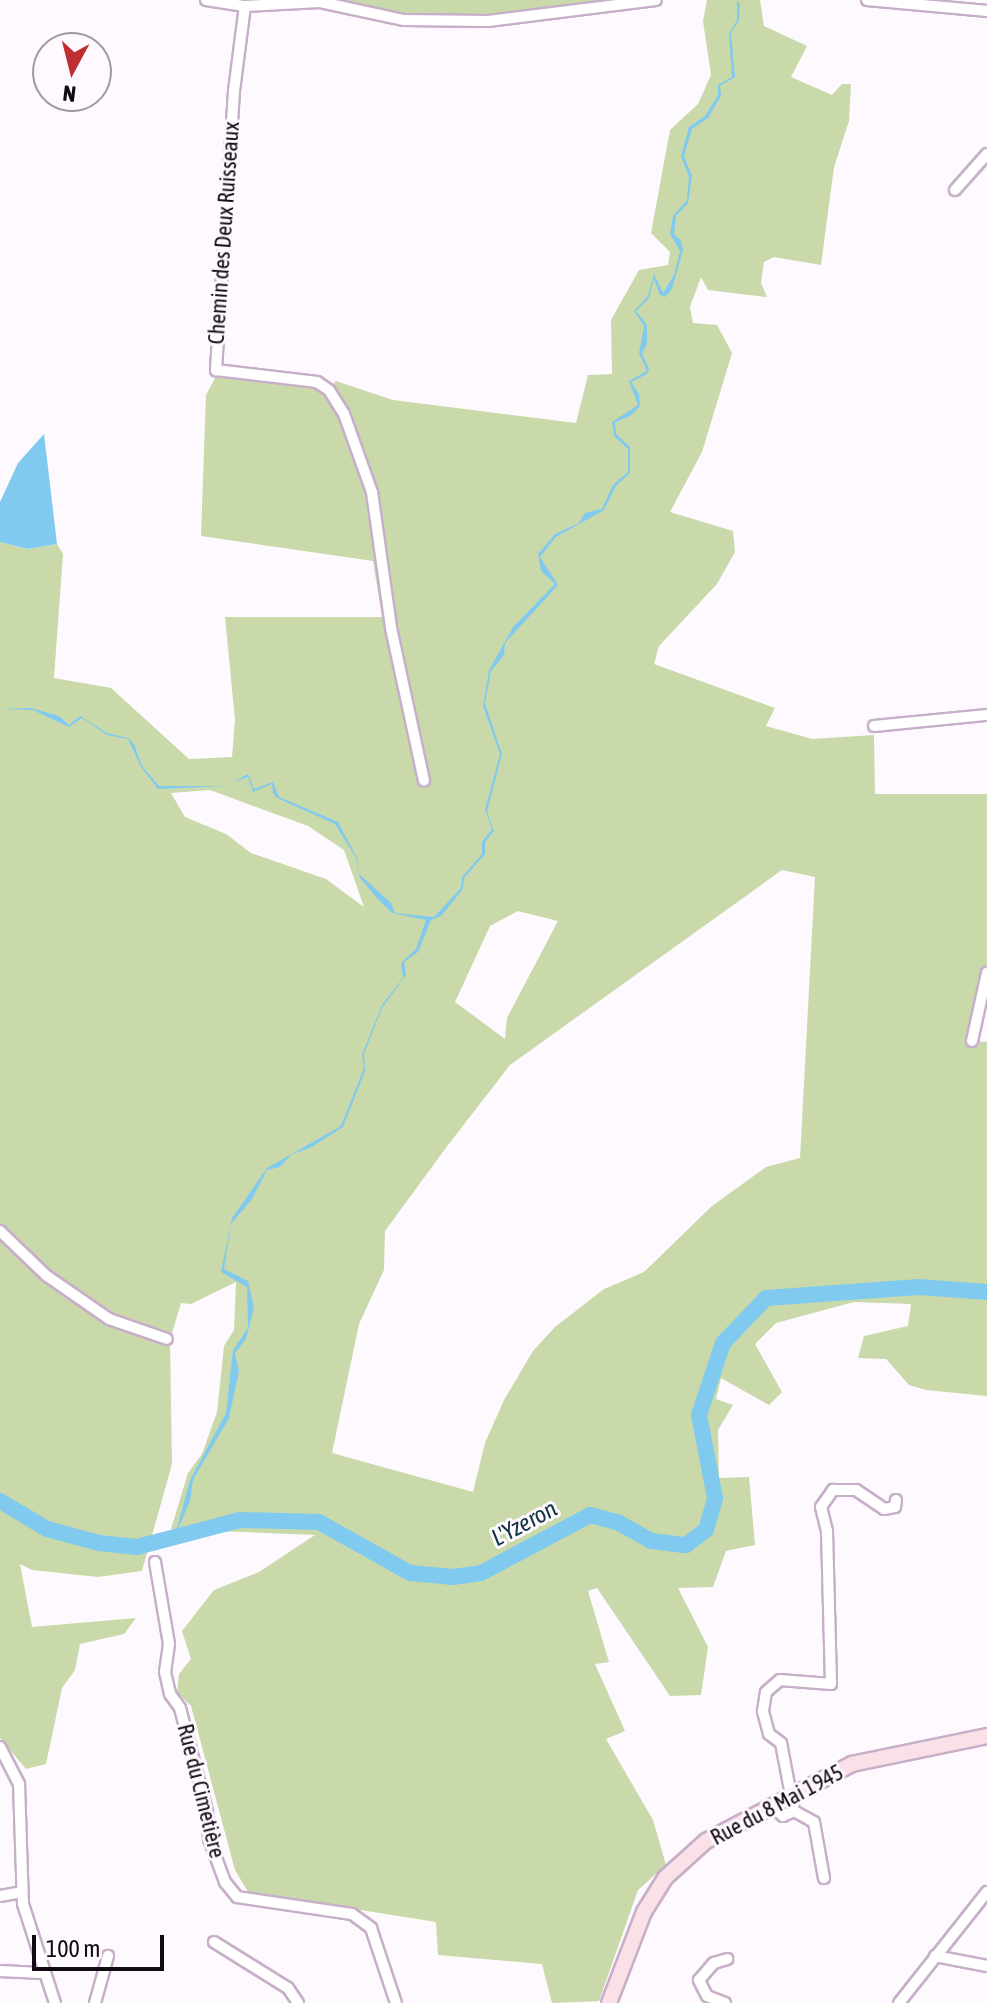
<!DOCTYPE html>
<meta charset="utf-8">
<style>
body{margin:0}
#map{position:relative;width:987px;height:2003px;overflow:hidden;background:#fef9fe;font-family:"Asap Condensed",sans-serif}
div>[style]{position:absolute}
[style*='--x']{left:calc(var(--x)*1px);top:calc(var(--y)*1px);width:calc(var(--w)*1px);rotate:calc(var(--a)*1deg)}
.green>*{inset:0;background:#c9d9a9}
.water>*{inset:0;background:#81caef}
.river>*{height:16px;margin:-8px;padding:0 8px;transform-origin:8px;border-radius:8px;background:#81caef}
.roads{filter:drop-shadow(2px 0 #c7afc9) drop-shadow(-2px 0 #c7afc9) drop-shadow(0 2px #c7afc9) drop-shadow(0 -2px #c7afc9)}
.minor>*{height:10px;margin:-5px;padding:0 5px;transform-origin:5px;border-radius:5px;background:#fff}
.secondary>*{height:14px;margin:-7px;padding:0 7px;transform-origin:7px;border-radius:7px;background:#fae0e7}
span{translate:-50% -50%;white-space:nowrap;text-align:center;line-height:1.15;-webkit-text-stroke:6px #fef9fe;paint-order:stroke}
.street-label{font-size:22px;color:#120913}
.water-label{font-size:24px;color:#113343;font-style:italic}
.north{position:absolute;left:32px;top:32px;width:80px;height:80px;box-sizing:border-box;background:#fef9fe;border:2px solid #a099a0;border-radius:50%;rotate:187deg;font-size:22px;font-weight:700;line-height:32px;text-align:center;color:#120913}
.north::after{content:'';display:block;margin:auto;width:28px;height:36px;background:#be2e33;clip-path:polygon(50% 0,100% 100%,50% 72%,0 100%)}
.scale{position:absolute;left:32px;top:1935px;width:132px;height:36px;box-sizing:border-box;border:4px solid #120913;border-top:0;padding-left:10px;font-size:24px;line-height:28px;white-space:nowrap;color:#120913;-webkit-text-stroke:6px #fef9fe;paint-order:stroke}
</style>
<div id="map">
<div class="green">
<i style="clip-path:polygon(330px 0,624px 0,462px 18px,404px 16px)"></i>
<i style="clip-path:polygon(evenodd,707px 0,760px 0,764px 26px,807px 46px,791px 77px,832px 95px,842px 84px,851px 84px,849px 121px,834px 167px,821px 265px,774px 257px,764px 262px,761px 283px,767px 297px,708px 290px,701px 277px,690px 307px,693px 323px,717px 325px,732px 353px,702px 452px,670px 512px,733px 531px,735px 552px,717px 584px,659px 646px,654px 664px,775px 708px,766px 726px,812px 739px,874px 735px,875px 794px,987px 794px,987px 991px,973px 1041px,987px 1042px,987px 1396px,926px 1390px,909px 1385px,886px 1359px,858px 1358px,864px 1336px,908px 1326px,911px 1304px,854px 1302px,776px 1323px,755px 1344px,782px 1392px,769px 1405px,721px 1378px,716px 1399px,733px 1405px,718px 1430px,719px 1478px,749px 1477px,755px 1545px,726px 1551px,713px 1587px,678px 1588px,708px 1647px,701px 1695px,670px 1696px,597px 1588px,588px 1591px,609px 1662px,595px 1664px,625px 1731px,606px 1739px,653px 1820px,666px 1865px,638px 1890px,599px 2001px,552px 2003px,542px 1964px,438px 1955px,436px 1922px,248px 1892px,235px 1870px,191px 1706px,177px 1692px,179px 1674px,191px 1659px,182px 1631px,214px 1590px,259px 1572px,315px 1535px,171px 1529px,188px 1473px,202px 1454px,217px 1412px,224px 1346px,234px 1330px,236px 1282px,191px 1304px,181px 1303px,170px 1340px,172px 1464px,142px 1571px,98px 1577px,32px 1570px,20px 1564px,32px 1627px,136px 1618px,124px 1634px,80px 1644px,75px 1670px,62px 1688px,46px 1764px,26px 1769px,0 1738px,0 542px,28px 549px,57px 544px,63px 554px,54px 678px,111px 688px,189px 759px,232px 757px,235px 720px,225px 617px,382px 617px,373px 561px,201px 536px,206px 395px,221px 367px,275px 371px,330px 382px,330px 388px,336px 381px,393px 400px,576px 423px,588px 375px,612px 374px,611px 320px,639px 270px,668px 265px,670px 252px,651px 233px,670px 130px,698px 104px,711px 75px,703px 21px,707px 0,210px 790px,308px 826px,344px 850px,364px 907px,326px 879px,251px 853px,226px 834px,185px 817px,171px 793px,210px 790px,707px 0,782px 870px,815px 877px,800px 1158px,766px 1167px,712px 1206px,644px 1272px,604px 1289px,555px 1327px,533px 1351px,504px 1400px,485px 1443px,473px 1492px,332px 1453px,359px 1324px,384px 1270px,385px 1231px,448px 1145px,510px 1065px,782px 870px,707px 0,518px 911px,558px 921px,507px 1018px,505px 1039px,455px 1002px,490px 926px,518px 911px)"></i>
</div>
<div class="water">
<i style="clip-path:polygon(737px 0,740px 4px,739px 20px,731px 33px,735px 77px,720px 86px,721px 96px,708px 118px,692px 129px,684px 156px,692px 176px,688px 203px,676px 216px,674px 234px,681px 241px,683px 250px,672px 289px,665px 297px,660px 295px,654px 279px,649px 298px,636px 311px,647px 325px,647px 344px,642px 353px,649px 369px,647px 374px,631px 382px,639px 394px,640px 406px,630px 416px,615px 422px,616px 434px,630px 447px,630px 473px,616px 486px,604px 510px,556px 537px,540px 557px,558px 585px,505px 643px,504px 655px,491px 671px,485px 703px,502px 754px,487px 812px,494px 831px,485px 842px,485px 854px,464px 878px,463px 889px,441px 916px,431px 920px,418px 952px,404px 962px,406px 975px,382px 1008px,364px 1054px,365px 1071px,343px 1127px,310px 1148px,292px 1154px,280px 1167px,267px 1170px,252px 1199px,231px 1224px,224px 1269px,248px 1281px,254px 1308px,246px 1339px,235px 1353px,239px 1371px,229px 1418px,193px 1480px,190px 1501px,175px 1536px,190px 1480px,226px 1413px,233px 1350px,248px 1328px,247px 1287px,221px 1272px,232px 1218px,267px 1168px,341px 1126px,364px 1068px,362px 1055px,382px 1005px,403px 978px,401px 963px,416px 949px,426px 920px,392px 913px,377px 898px,360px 878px,359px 875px,356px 858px,335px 824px,277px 798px,273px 793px,272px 784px,253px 792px,248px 777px,233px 782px,248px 774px,254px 789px,273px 782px,279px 797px,338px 822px,357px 858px,359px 874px,391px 903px,395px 913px,434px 917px,461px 888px,462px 877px,482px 854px,482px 842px,492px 829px,485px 810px,500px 754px,483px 706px,489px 670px,513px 627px,555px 584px,541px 571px,538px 554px,555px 534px,579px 523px,585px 513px,602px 509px,613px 485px,628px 472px,628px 449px,614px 436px,612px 422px,638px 405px,629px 381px,647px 371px,639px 353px,644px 326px,634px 311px,648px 296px,654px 274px,663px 293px,674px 275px,680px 251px,670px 234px,673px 216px,687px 200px,689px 177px,681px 156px,689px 127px,705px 116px,718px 95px,718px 85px,732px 77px,729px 34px,737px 20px)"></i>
<i style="clip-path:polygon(44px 434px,57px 544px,28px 549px,0 542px,0 502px,18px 463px)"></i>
<i style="clip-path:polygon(31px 708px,59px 716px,69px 725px,80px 716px,107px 733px,128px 738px,134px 744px,142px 766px,159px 786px,229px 786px,158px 789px,141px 767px,128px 739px,107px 735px,82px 718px,69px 727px,33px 710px,0 709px)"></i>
</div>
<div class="river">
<i style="--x:0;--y:1501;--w:55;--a:30.8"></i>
<i style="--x:47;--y:1529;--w:54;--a:15.1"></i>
<i style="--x:99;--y:1543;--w:38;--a:6"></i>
<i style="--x:137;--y:1547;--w:106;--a:-14.7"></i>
<i style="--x:240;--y:1520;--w:79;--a:1.5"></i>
<i style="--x:319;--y:1522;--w:104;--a:29.3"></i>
<i style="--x:410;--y:1573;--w:43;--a:5.3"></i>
<i style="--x:453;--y:1577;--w:28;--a:-8"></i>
<i style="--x:481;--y:1573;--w:123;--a:-28"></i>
<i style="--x:590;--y:1515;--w:30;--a:15"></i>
<i style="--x:619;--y:1523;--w:37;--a:29"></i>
<i style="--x:651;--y:1541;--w:35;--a:7"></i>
<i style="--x:686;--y:1545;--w:25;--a:-37"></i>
<i style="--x:706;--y:1530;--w:33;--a:-74"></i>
<i style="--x:715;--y:1498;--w:85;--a:-100.9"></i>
<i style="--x:699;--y:1415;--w:76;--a:-71.6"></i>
<i style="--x:723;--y:1343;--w:62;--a:-46.3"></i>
<i style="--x:766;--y:1298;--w:153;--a:-4.1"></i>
<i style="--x:919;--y:1287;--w:68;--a:4.2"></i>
</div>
<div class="roads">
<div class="minor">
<i style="--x:206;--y:0;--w:39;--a:9"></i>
<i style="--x:245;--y:6;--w:75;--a:-3.1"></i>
<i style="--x:320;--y:2;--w:86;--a:12.1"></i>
<i style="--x:404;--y:20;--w:84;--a:0.7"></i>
<i style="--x:488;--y:21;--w:169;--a:-7.1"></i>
<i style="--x:867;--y:0;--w:121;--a:5.2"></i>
<i style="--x:245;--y:6;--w:86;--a:97.4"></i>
<i style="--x:234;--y:91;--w:280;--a:93.7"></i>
<i style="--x:216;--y:370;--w:102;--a:6.8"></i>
<i style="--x:317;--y:382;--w:14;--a:34"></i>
<i style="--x:329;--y:390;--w:28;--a:58"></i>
<i style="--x:344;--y:414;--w:83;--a:70.3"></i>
<i style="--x:372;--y:492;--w:137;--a:82"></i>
<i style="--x:391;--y:628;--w:156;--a:77.8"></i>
<i style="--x:955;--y:190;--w:48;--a:-48.4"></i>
<i style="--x:874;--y:726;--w:114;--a:-5.6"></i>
<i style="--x:972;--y:1041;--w:70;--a:-77.6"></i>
<i style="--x:0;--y:1231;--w:65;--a:43.8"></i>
<i style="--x:47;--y:1276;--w:75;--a:34.7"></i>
<i style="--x:109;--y:1319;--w:61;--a:19"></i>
<i style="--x:155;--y:1562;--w:83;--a:80.3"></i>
<i style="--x:169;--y:1644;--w:28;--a:98"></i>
<i style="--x:165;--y:1672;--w:23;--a:77"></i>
<i style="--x:170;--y:1694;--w:17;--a:54"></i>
<i style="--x:180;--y:1708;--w:106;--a:75.3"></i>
<i style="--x:207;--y:1811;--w:28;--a:86"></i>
<i style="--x:209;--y:1839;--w:46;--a:69.6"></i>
<i style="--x:225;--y:1882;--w:19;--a:51"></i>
<i style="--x:237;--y:1897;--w:116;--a:8.4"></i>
<i style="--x:352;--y:1914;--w:24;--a:36"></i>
<i style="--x:371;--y:1928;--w:79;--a:71.6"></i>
<i style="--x:0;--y:1747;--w:42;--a:62.8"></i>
<i style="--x:19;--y:1784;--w:120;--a:88.1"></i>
<i style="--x:23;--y:1904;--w:104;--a:72.1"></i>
<i style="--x:772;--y:1806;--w:15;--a:42"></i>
<i style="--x:783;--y:1816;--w:12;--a:-24"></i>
<i style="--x:794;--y:1811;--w:69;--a:-100.8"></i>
<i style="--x:781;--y:1743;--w:15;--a:-143"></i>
<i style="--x:769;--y:1734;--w:24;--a:-105"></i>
<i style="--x:763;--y:1711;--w:19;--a:-81"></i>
<i style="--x:766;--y:1692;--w:18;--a:-41"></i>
<i style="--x:780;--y:1680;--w:51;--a:4.5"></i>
<i style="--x:831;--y:1684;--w:153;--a:-91.5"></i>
<i style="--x:827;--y:1531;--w:25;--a:-104"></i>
<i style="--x:821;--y:1507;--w:21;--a:-55"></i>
<i style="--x:833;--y:1490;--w:23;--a:0"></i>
<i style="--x:856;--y:1490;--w:34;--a:34"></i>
<i style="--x:884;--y:1509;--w:11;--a:-10"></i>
<i style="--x:895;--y:1507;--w:7;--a:-82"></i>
<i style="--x:794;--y:1811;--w:23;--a:29"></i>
<i style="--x:814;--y:1822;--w:57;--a:79.9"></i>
<i style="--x:0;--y:1896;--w:22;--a:-10"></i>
<i style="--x:214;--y:1942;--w:87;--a:31.9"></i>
<i style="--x:288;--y:1988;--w:18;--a:56"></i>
<i style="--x:935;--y:1956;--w:53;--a:10.9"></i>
<i style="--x:0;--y:1971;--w:42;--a:2.7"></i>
<i style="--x:95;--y:2003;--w:49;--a:-74.5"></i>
<i style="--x:725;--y:2003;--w:19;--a:-159"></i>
<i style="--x:707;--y:1996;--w:18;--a:-117"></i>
<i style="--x:699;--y:1980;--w:23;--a:-49"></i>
<i style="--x:714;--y:1963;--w:14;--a:-17"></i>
<i style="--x:899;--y:2003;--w:142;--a:-51.6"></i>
</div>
<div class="secondary">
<i style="--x:609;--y:2003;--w:97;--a:-69"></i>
<i style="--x:644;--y:1912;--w:40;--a:-58"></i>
<i style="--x:665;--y:1878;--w:55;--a:-42.1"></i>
<i style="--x:706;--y:1841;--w:165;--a:-27.8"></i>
<i style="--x:852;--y:1764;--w:138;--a:-11.7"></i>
</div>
</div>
<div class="street-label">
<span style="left:224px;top:233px;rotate:-86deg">Chemin des Deux Ruisseaux</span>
<span style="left:201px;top:1791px;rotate:76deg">Rue du Cimetière</span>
<span style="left:777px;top:1805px;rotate:-28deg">Rue du 8 Mai 1945</span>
</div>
<div class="water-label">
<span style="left:524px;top:1523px;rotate:-28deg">L'Yzeron</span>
</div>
<div class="north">N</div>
<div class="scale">100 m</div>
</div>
